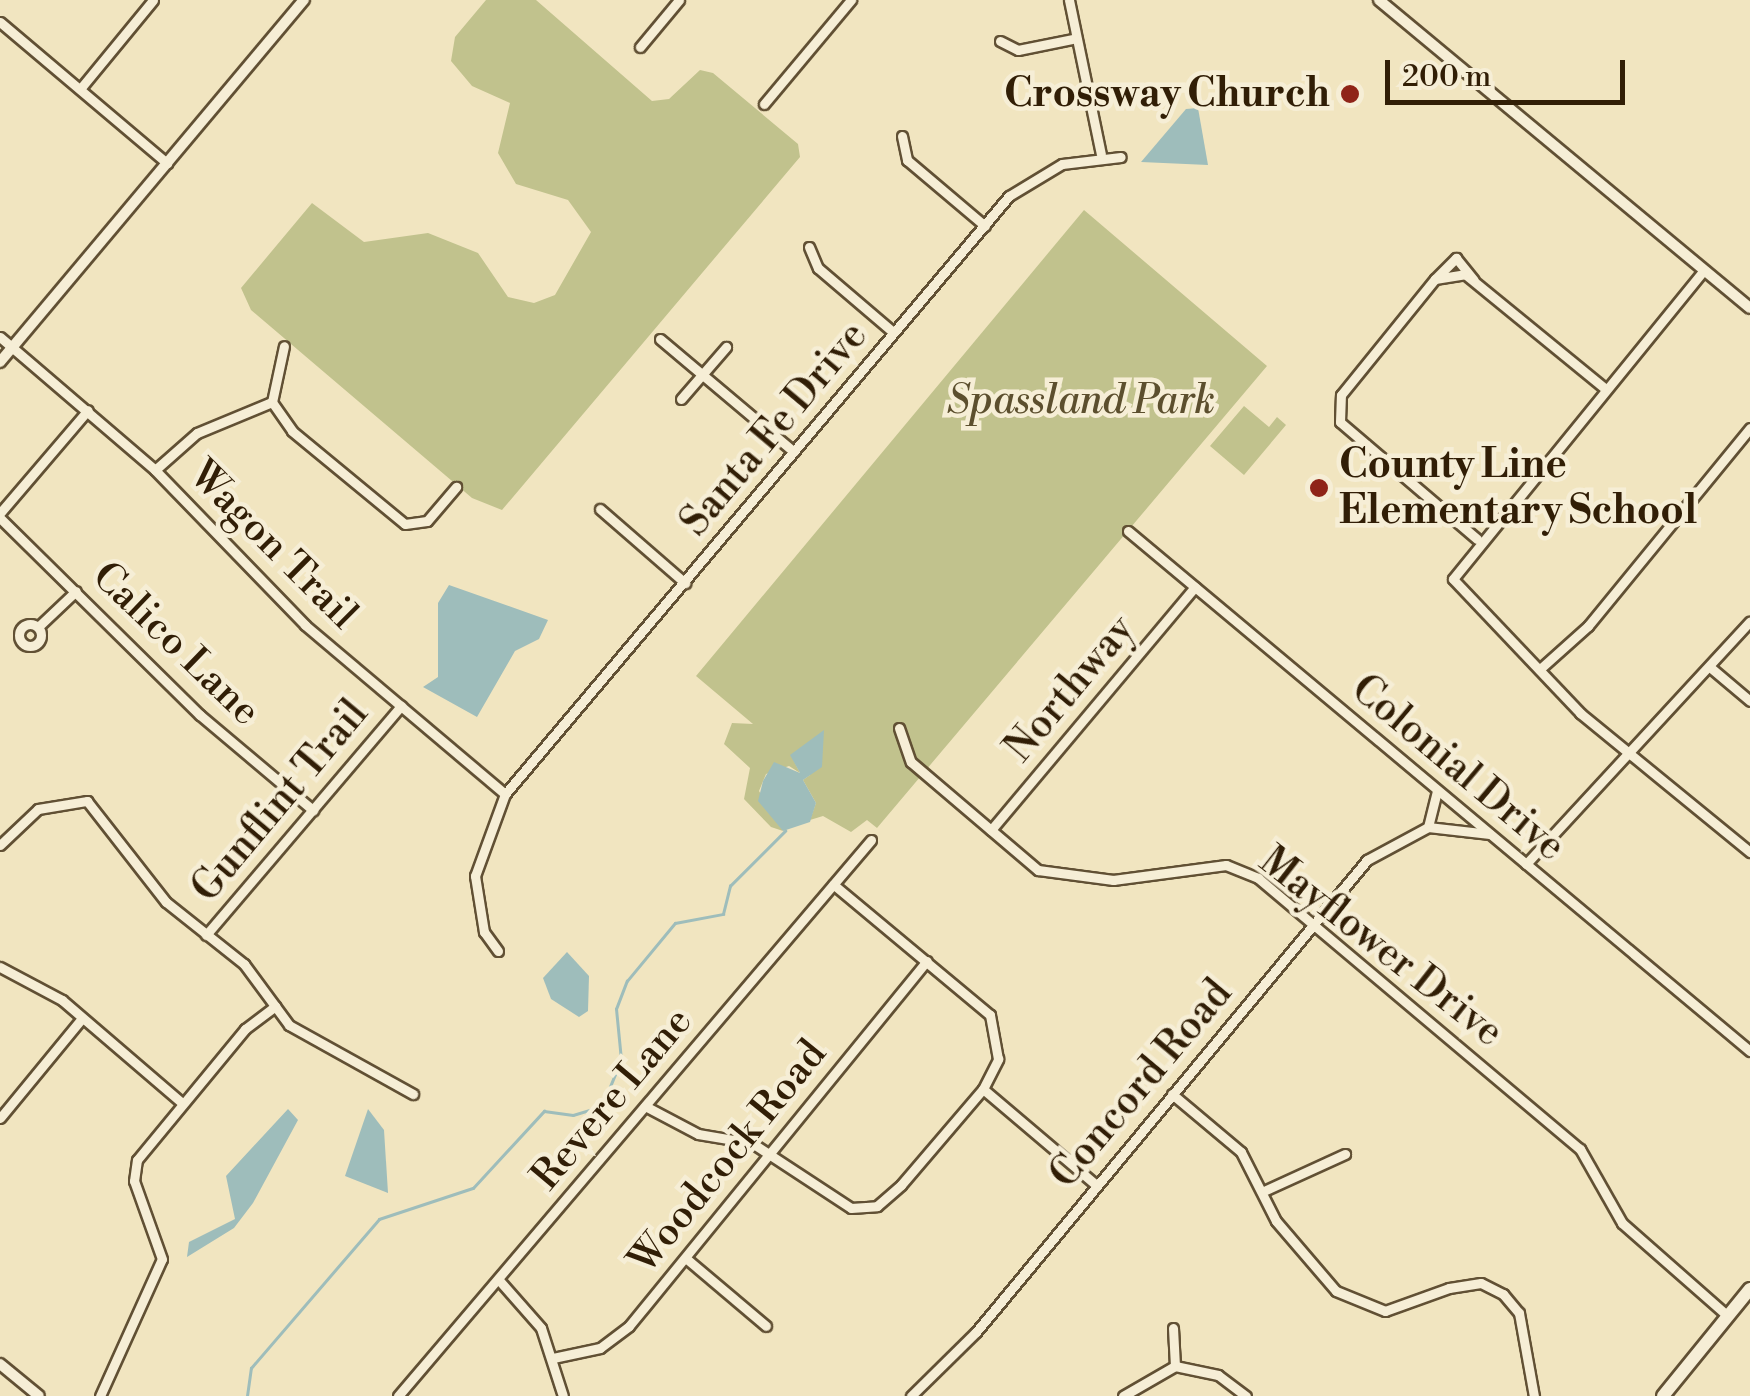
<!DOCTYPE html>
<style>
body{margin:0}
#map{position:relative;width:1750px;height:1396px;overflow:hidden;background:#f1e5c0;font-family:"Libre Bodoni",serif}
div>[style]{position:absolute}
[style*='--x']{left:calc(var(--x)*1px);top:calc(var(--y)*1px);width:calc(var(--w)*1px);rotate:calc(var(--a)*1deg)}
.green>*{inset:0;background:#c1c28d}
.water>*{inset:0;background:#9ebdbb}
.stream>*{height:2.5px;margin:-1.25px;padding:0 1.25px;transform-origin:1.25px;border-radius:1.25px;background:#9ebdbb}
.roads{filter:drop-shadow(2px 0 #615034) drop-shadow(-2px 0 #615034) drop-shadow(0 2px #615034) drop-shadow(0 -2px #615034)}
.minor>*{height:9px;margin:-4.5px;padding:0 4.5px;transform-origin:4.5px;border-radius:4.5px;background:#f6eed6}
.minor>.ring{margin:-4.5px;padding:0;box-sizing:content-box;background:none;border:9px solid #f6eed6;border-radius:50%}
.tertiary>*{height:10px;margin:-5px;padding:0 5px;transform-origin:5px;border-radius:5px;background:#f6eed6}
.secondary>*{height:12px;margin:-6px;padding:0 6px;transform-origin:6px;border-radius:6px;background:#f6eed6}
.dots>*{width:28px;height:28px;translate:-50% -50%;box-sizing:border-box;border:5px solid #f6eed6;border-radius:50%}
span{translate:-50% -50%;white-space:nowrap;text-align:center;line-height:1.15;-webkit-text-stroke:9px #f6eed6;paint-order:stroke}
.poi-label{font-size:40px;color:#311e06;font-weight:700}
.right{translate:-100% -50%;text-align:right}
.left{translate:0 -50%;text-align:left}
.park-label{font-size:40px;color:#5c4f2e;font-style:italic}
.street-label{font-size:40px;color:#311e06}
.scale{position:absolute;left:1385px;top:60px;width:240px;height:45px;box-sizing:border-box;border:5px solid #311e06;border-top:0;padding-left:12px;font-size:30px;line-height:35px;white-space:nowrap;color:#311e06;-webkit-text-stroke:8px #f6eed6;paint-order:stroke}
</style>
<div id="map">
<div class="green">
<i style="clip-path:polygon(486px 0,536px 0,652px 101px,669px 99px,700px 70px,713px 73px,798px 144px,800px 157px,502px 510px,472px 498px,251px 310px,241px 288px,312px 203px,364px 242px,428px 233px,478px 253px,508px 297px,534px 303px,555px 295px,591px 232px,568px 200px,516px 184px,498px 153px,510px 103px,472px 86px,451px 61px,455px 37px)"></i>
<i style="clip-path:polygon(1084px 210px,1267px 366px,877px 828px,867px 820px,851px 832px,823px 816px,810px 820px,816px 803px,803px 780px,810px 775px,792px 757px,800px 773px,789px 766px,766px 774px,759px 791px,783px 831px,771px 827px,744px 799px,750px 768px,724px 744px,732px 723px,753px 724px,696px 676px)"></i>
<i style="clip-path:polygon(1244px 406px,1269px 427px,1277px 417px,1286px 425px,1244px 475px,1210px 446px)"></i>
</div>
<div class="water">
<i style="clip-path:polygon(1198px 108px,1208px 165px,1141px 162px,1186px 109px)"></i>
<i style="clip-path:polygon(449px 585px,548px 620px,539px 639px,515px 651px,477px 717px,423px 687px,438px 677px,438px 603px)"></i>
<i style="clip-path:polygon(824px 730px,822px 767px,803px 780px,816px 803px,810px 822px,783px 831px,758px 801px,763px 781px,774px 762px,800px 773px,790px 755px)"></i>
<i style="clip-path:polygon(567px 952px,589px 976px,588px 1011px,579px 1017px,551px 999px,543px 978px)"></i>
<i style="clip-path:polygon(288px 1109px,298px 1120px,253px 1203px,234px 1228px,187px 1257px,189px 1242px,235px 1219px,226px 1176px)"></i>
<i style="clip-path:polygon(368px 1109px,384px 1130px,388px 1193px,345px 1176px)"></i>
</div>
<div class="stream">
<i style="--x:247;--y:1396;--w:28;--a:-82"></i>
<i style="--x:251;--y:1368;--w:196;--a:-49.3"></i>
<i style="--x:379;--y:1219;--w:99;--a:-18.3"></i>
<i style="--x:473;--y:1188;--w:105;--a:-47.3"></i>
<i style="--x:544;--y:1111;--w:29;--a:8"></i>
<i style="--x:573;--y:1115;--w:30;--a:-17"></i>
<i style="--x:602;--y:1106;--w:50;--a:-67.6"></i>
<i style="--x:621;--y:1060;--w:51;--a:-95.6"></i>
<i style="--x:616;--y:1009;--w:30;--a:-69"></i>
<i style="--x:627;--y:981;--w:75;--a:-50.4"></i>
<i style="--x:675;--y:923;--w:49;--a:-10.6"></i>
<i style="--x:723;--y:914;--w:29;--a:-76"></i>
<i style="--x:730;--y:886;--w:78;--a:-45"></i>
</div>
<div class="roads">
<div class="minor">
<i style="--x:1069;--y:0;--w:157;--a:78.3"></i>
<i style="--x:0;--y:22;--w:219;--a:40.2"></i>
<i style="--x:1000;--y:41;--w:20;--a:27"></i>
<i style="--x:1018;--y:50;--w:55;--a:-11.5"></i>
<i style="--x:640;--y:47;--w:61;--a:-50.3"></i>
<i style="--x:80;--y:89;--w:115;--a:-50.6"></i>
<i style="--x:764;--y:104;--w:136;--a:-50.1"></i>
<i style="--x:902;--y:136;--w:25;--a:78"></i>
<i style="--x:907;--y:160;--w:102;--a:40.2"></i>
<i style="--x:809;--y:247;--w:23;--a:67"></i>
<i style="--x:818;--y:268;--w:99;--a:40.5"></i>
<i style="--x:1704;--y:270;--w:398;--a:129.1"></i>
<i style="--x:1453;--y:579;--w:185;--a:46.5"></i>
<i style="--x:1580;--y:713;--w:220;--a:39.3"></i>
<i style="--x:1435;--y:279;--w:30;--a:-45"></i>
<i style="--x:1456;--y:258;--w:28;--a:51"></i>
<i style="--x:0;--y:337;--w:204;--a:40.6"></i>
<i style="--x:155;--y:470;--w:216;--a:45.9"></i>
<i style="--x:305;--y:625;--w:262;--a:40.2"></i>
<i style="--x:660;--y:339;--w:175;--a:40.1"></i>
<i style="--x:681;--y:399;--w:69;--a:-49.1"></i>
<i style="--x:272;--y:402;--w:35;--a:55"></i>
<i style="--x:292;--y:431;--w:146;--a:39.5"></i>
<i style="--x:405;--y:524;--w:22;--a:-8"></i>
<i style="--x:427;--y:521;--w:45;--a:-49.5"></i>
<i style="--x:155;--y:470;--w:56;--a:-41.4"></i>
<i style="--x:197;--y:433;--w:81;--a:-22.5"></i>
<i style="--x:272;--y:402;--w:57;--a:-77.9"></i>
<i style="--x:600;--y:509;--w:113;--a:41"></i>
<i style="--x:0;--y:513;--w:135;--a:-49.5"></i>
<i style="--x:0;--y:518;--w:281;--a:44.6"></i>
<i style="--x:200;--y:715;--w:148;--a:40.1"></i>
<i style="--x:1128;--y:531;--w:811;--a:39.9"></i>
<i style="--x:1477;--y:539;--w:180;--a:-139.5"></i>
<i style="--x:1340;--y:422;--w:27;--a:-88"></i>
<i style="--x:1341;--y:395;--w:149;--a:-51"></i>
<i style="--x:1435;--y:279;--w:30;--a:-9"></i>
<i style="--x:1465;--y:274;--w:178;--a:39.3"></i>
<i class="ring" style="left:19px;top:624px;width:13px;height:13px"></i>
<i style="--x:38;--y:627;--w:52;--a:-43.5"></i>
<i style="--x:1541;--y:668;--w:63;--a:-41.8"></i>
<i style="--x:1588;--y:626;--w:256;--a:-50.7"></i>
<i style="--x:1711;--y:668;--w:51;--a:40.2"></i>
<i style="--x:899;--y:728;--w:36;--a:71"></i>
<i style="--x:911;--y:762;--w:167;--a:40.4"></i>
<i style="--x:1038;--y:870;--w:76;--a:7.6"></i>
<i style="--x:1113;--y:880;--w:114;--a:-7.6"></i>
<i style="--x:1226;--y:865;--w:35;--a:22"></i>
<i style="--x:1258;--y:878;--w:421;--a:40.1"></i>
<i style="--x:1580;--y:1149;--w:85;--a:60.4"></i>
<i style="--x:1622;--y:1223;--w:141;--a:41.3"></i>
<i style="--x:1428;--y:827;--w:38;--a:-76"></i>
<i style="--x:991;--y:830;--w:317;--a:-50"></i>
<i style="--x:0;--y:845;--w:52;--a:-43.5"></i>
<i style="--x:38;--y:809;--w:50;--a:-9.3"></i>
<i style="--x:87;--y:801;--w:128;--a:52"></i>
<i style="--x:166;--y:902;--w:100;--a:38.5"></i>
<i style="--x:244;--y:964;--w:76;--a:53.6"></i>
<i style="--x:289;--y:1025;--w:142;--a:29.1"></i>
<i style="--x:1526;--y:864;--w:330;--a:-47.3"></i>
<i style="--x:206;--y:935;--w:301;--a:-49.6"></i>
<i style="--x:498;--y:951;--w:24;--a:-126"></i>
<i style="--x:484;--y:932;--w:57;--a:-99.1"></i>
<i style="--x:475;--y:876;--w:87;--a:-69.9"></i>
<i style="--x:505;--y:794;--w:782;--a:-49.88"></i>
<i style="--x:1009;--y:196;--w:62;--a:-31.1"></i>
<i style="--x:1062;--y:164;--w:59;--a:-6.8"></i>
<i style="--x:0;--y:967;--w:70;--a:28"></i>
<i style="--x:62;--y:1000;--w:158;--a:40.6"></i>
<i style="--x:983;--y:1089;--w:148;--a:40.3"></i>
<i style="--x:1172;--y:1094;--w:90;--a:40"></i>
<i style="--x:1241;--y:1152;--w:77;--a:63.1"></i>
<i style="--x:1276;--y:1221;--w:92;--a:49.4"></i>
<i style="--x:1336;--y:1291;--w:53;--a:22.2"></i>
<i style="--x:1385;--y:1311;--w:68;--a:-19.8"></i>
<i style="--x:1449;--y:1288;--w:32;--a:-9"></i>
<i style="--x:1481;--y:1283;--w:25;--a:27"></i>
<i style="--x:1503;--y:1294;--w:25;--a:50"></i>
<i style="--x:1519;--y:1313;--w:84;--a:79.8"></i>
<i style="--x:645;--y:1106;--w:60;--a:27.8"></i>
<i style="--x:698;--y:1134;--w:55;--a:9.5"></i>
<i style="--x:752;--y:1143;--w:118;--a:33.3"></i>
<i style="--x:851;--y:1208;--w:26;--a:-4"></i>
<i style="--x:877;--y:1206;--w:32;--a:-41"></i>
<i style="--x:901;--y:1185;--w:126;--a:-49.5"></i>
<i style="--x:983;--y:1089;--w:34;--a:-63"></i>
<i style="--x:998;--y:1059;--w:45;--a:-100.3"></i>
<i style="--x:990;--y:1015;--w:204;--a:-140.2"></i>
<i style="--x:0;--y:1118;--w:129;--a:-50.6"></i>
<i style="--x:1266;--y:1190;--w:87;--a:-24.5"></i>
<i style="--x:688;--y:1260;--w:102;--a:40.2"></i>
<i style="--x:498;--y:1279;--w:65;--a:48.7"></i>
<i style="--x:541;--y:1328;--w:71;--a:72.1"></i>
<i style="--x:1173;--y:1328;--w:38;--a:87"></i>
<i style="--x:553;--y:1358;--w:48;--a:-12"></i>
<i style="--x:600;--y:1348;--w:36;--a:-37"></i>
<i style="--x:629;--y:1326;--w:471;--a:-50.8"></i>
<i style="--x:100;--y:1396;--w:150;--a:-65.7"></i>
<i style="--x:162;--y:1259;--w:83;--a:-109.7"></i>
<i style="--x:134;--y:1181;--w:21;--a:-82"></i>
<i style="--x:137;--y:1160;--w:170;--a:-50.5"></i>
<i style="--x:245;--y:1029;--w:38;--a:-37"></i>
<i style="--x:398;--y:1396;--w:730;--a:-49.61"></i>
<i style="--x:911;--y:1396;--w:91;--a:-44.6"></i>
<i style="--x:976;--y:1332;--w:613;--a:-50.36"></i>
<i style="--x:1367;--y:860;--w:69;--a:-28.4"></i>
<i style="--x:1428;--y:827;--w:62;--a:6.4"></i>
<i style="--x:1123;--y:1396;--w:60;--a:-30"></i>
<i style="--x:1175;--y:1366;--w:44;--a:11.8"></i>
<i style="--x:1218;--y:1375;--w:35;--a:37"></i>
</div>
<div class="tertiary">
<i style="--x:1379;--y:0;--w:482;--a:39.7"></i>
<i style="--x:0;--y:362;--w:473;--a:-50"></i>
<i style="--x:0;--y:1364;--w:50;--a:39.4"></i>
</div>
<div class="secondary">
<i style="--x:1663;--y:1396;--w:138;--a:-50.9"></i>
</div>
</div>
<div class="dots">
<i style="left:1350px;top:94px;background:#8f2418"></i>
<i style="left:1319px;top:488px;background:#8f2418"></i>
</div>
<div class="poi-label">
<span class="right" style="left:1330px;top:94px">Crossway Church</span>
<span class="left" style="left:1339px;top:488px">County Line<br>Elementary School</span>
</div>
<div class="park-label">
<span style="left:1081px;top:401px">Spassland Park</span>
</div>
<div class="street-label">
<span style="left:774px;top:429px;rotate:-50deg">Santa Fe Drive</span>
<span style="left:273px;top:545px;rotate:45deg">Wagon Trail</span>
<span style="left:176px;top:644px;rotate:44deg">Calico Lane</span>
<span style="left:1070px;top:689px;rotate:-50deg">Northway</span>
<span style="left:1458px;top:768px;rotate:40deg">Colonial Drive</span>
<span style="left:280px;top:801px;rotate:-50deg">Gunflint Trail</span>
<span style="left:1381px;top:947px;rotate:38deg">Mayflower Drive</span>
<span style="left:1141px;top:1084px;rotate:-50deg">Concord Road</span>
<span style="left:612px;top:1099px;rotate:-50deg">Revere Lane</span>
<span style="left:728px;top:1157px;rotate:-51deg">Woodcock Road</span>
</div>
<div class="scale">200 m</div>
</div>
